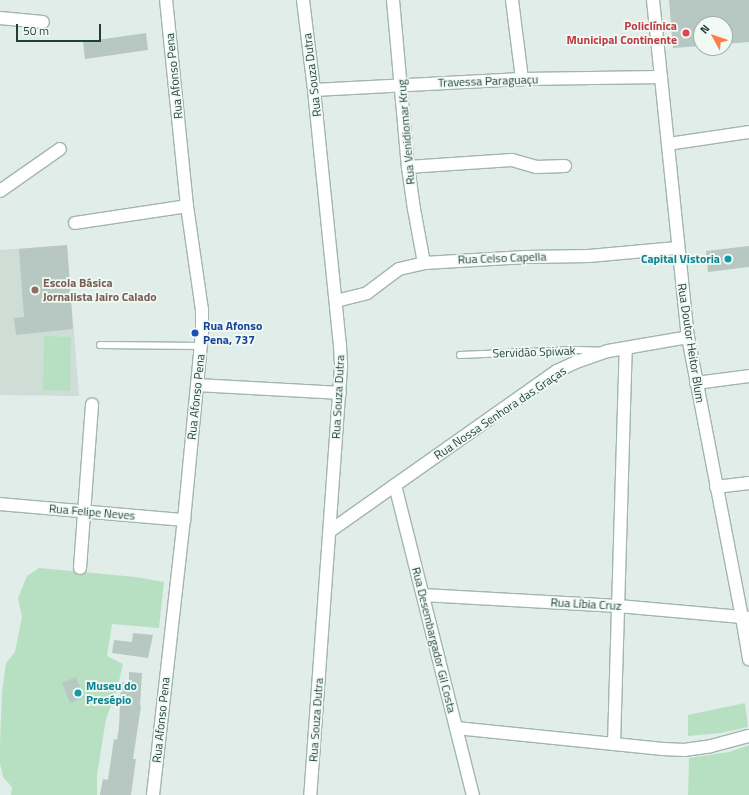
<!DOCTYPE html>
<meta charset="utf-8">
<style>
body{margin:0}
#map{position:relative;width:749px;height:795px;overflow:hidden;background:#e1ede8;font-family:"Titillium Web",sans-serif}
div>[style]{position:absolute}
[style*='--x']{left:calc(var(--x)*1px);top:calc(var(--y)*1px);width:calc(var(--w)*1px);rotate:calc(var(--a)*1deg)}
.built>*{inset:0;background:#cfddd7}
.green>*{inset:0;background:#b7e0c3}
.building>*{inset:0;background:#b6c8c1}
.roads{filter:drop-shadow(1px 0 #a3b5af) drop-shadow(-1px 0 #a3b5af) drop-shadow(0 1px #a3b5af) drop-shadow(0 -1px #a3b5af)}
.lane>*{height:6px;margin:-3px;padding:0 3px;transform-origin:3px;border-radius:3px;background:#fff}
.street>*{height:12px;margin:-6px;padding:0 6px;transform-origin:6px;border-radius:6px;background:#fff}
.secondary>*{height:12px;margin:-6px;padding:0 6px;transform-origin:6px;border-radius:6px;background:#fff}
.dots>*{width:11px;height:11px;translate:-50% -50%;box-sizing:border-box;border:2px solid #f1f9f5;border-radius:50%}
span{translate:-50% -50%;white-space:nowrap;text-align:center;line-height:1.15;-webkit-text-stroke:3.5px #f1f9f5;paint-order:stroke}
.health-label{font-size:12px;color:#be3a42;font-weight:700}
.right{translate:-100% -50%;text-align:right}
.street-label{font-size:12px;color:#1f3f37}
.culture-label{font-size:12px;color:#0d838f;font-weight:700}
.left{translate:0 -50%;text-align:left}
.education-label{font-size:12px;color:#785e54;font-weight:700}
.transit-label{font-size:12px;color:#164399;font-weight:700}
.north{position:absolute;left:693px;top:16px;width:40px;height:40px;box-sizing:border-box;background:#f1f9f5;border:1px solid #9dafa9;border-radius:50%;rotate:310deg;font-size:11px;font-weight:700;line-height:16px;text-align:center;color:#1f3f37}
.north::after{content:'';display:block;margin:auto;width:14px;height:18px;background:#fe7d4d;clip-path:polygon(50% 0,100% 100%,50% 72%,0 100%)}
.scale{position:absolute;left:16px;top:24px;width:85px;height:18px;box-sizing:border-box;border:2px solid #1f3f37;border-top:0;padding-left:5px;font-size:12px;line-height:14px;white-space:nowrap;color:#1f3f37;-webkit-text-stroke:3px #f1f9f5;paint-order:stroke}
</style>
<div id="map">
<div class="built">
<i style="clip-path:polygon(67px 245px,79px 396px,0 395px,0 250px)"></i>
</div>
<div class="green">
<i style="clip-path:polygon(44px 336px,71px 337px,70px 391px,43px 390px)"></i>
<i style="clip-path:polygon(39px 568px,136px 577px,164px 582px,159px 628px,112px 624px,107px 656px,123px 664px,117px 690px,106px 719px,97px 775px,97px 795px,11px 795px,12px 787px,3px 777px,0 763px,0 743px,2px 692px,6px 663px,15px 652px,22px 617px,18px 598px,27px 576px)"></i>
<i style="clip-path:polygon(745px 703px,748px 727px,721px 733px,688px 736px,688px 715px)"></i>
<i style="clip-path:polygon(749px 745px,749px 795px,688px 795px,689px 758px,729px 752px)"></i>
</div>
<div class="building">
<i style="clip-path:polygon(669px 0,749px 0,749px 42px,725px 44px,725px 24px,701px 24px,701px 46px,673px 48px)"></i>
<i style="clip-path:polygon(146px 33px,148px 50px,85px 59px,83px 42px)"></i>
<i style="clip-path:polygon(67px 245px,73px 329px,16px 335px,14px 318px,24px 317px,19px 249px)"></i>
<i style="clip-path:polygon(749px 246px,749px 267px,708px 272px,706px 251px)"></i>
<i style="clip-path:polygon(133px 633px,153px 635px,148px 658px,112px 653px,114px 640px,132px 642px)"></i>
<i style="clip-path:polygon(129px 672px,142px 673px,140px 705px,141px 706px,133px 759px,136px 759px,131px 795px,100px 795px,103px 779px,108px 780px,114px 739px,117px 740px,119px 727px,121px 682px,129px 683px)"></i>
<i style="clip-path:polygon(76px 677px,84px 697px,70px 703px,62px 683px)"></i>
</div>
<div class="roads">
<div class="lane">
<i style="--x:100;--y:345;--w:101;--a:0.6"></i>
<i style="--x:460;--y:355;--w:117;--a:-2.4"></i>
<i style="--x:577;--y:350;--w:24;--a:2"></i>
</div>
<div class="street">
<i style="--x:303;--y:0;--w:91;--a:83"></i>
<i style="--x:314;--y:90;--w:256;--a:84.2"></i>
<i style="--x:340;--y:345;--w:22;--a:87"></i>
<i style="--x:341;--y:367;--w:429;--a:94.1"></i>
<i style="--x:393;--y:0;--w:168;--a:84.9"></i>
<i style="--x:408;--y:167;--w:42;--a:81.9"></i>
<i style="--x:414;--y:209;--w:55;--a:79.5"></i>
<i style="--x:512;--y:0;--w:80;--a:82.8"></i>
<i style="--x:0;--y:18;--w:43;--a:5.3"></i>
<i style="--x:314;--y:90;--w:208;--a:-3"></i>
<i style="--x:522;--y:79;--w:139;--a:-0.8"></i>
<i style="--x:668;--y:144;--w:82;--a:-8.4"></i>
<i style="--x:408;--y:167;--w:104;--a:-3.9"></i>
<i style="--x:512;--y:160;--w:25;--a:16"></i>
<i style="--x:536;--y:167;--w:29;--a:-2"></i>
<i style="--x:0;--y:191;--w:73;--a:-35"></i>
<i style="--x:75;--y:223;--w:113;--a:-8.6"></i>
<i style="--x:336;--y:301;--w:32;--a:-14"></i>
<i style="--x:367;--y:293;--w:40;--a:-37"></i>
<i style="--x:399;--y:269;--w:26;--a:-13"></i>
<i style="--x:424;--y:263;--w:102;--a:-3.4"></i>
<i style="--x:526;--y:257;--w:63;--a:-0.9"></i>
<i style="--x:589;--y:256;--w:88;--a:-5.2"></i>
<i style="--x:696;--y:383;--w:53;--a:-7.5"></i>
<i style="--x:198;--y:385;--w:142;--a:3.2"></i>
<i style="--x:395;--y:485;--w:320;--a:75.9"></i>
<i style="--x:716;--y:487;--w:33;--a:-7"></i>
<i style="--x:330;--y:531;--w:278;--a:-35.2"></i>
<i style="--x:557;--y:371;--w:21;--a:-25"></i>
<i style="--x:576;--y:362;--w:34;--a:-19"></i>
<i style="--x:608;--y:351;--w:81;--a:-9.9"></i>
<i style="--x:80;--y:568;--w:164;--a:-85.8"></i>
<i style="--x:423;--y:595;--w:195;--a:3.2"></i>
<i style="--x:618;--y:606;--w:124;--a:5.1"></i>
<i style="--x:742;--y:617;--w:43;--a:80.5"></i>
<i style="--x:456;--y:728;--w:208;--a:5.8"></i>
<i style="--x:663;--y:749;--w:21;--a:3"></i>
<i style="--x:684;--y:750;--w:27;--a:-8"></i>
<i style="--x:711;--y:746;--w:39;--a:-15"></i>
<i style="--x:614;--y:744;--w:396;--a:-88.3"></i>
</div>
<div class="secondary">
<i style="--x:653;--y:0;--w:339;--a:84.1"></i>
<i style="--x:688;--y:337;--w:285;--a:79.1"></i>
<i style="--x:742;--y:617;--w:7;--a:8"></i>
<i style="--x:0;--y:504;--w:185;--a:5"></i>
<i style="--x:153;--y:795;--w:277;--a:-83.6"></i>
<i style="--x:184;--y:520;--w:189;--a:-84.5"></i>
<i style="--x:202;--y:332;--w:22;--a:-90"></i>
<i style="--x:202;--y:310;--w:105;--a:-98.2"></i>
<i style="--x:187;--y:206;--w:207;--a:-95.8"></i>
</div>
</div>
<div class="dots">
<i style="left:686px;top:33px;background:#e0444e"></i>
<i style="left:728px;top:259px;background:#0f9aa8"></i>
<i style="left:35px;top:290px;background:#8d6e63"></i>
<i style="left:195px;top:333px;background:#1a4fb4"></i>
<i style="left:78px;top:693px;background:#0f9aa8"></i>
</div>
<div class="health-label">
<span class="right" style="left:677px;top:33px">Policlínica<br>Municipal Continente</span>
</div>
<div class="street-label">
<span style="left:312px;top:75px;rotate:-97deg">Rua Souza Dutra</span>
<span style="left:174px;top:76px;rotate:-96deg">Rua Afonso Pena</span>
<span style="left:488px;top:81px;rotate:-2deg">Travessa Paraguaçu</span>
<span style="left:406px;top:132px;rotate:-95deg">Rua Venidiomar Krug</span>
<span style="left:502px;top:258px;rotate:-2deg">Rua Celso Capella</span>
<span style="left:691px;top:343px;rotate:81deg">Rua Doutor Heitor Blum</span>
<span style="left:534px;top:352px;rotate:-2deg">Servidão Spiwak</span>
<span style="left:196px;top:397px;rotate:-84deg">Rua Afonso Pena</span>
<span style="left:338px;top:397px;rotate:-87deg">Rua Souza Dutra</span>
<span style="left:500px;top:413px;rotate:-34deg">Rua Nossa Senhora das Graças</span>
<span style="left:92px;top:512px;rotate:5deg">Rua Felipe Neves</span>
<span style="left:586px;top:604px;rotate:3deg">Rua Líbia Cruz</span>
<span style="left:434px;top:640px;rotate:76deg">Rua Desembargador Gil Costa</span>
<span style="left:161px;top:720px;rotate:-84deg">Rua Afonso Pena</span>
<span style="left:316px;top:720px;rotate:-86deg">Rua Souza Dutra</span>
</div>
<div class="culture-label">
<span class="right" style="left:720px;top:259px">Capital Vistoria</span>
<span class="left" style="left:86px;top:693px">Museu do<br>Presépio</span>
</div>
<div class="education-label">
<span class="left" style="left:43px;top:290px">Escola Básica<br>Jornalista Jairo Calado</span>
</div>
<div class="transit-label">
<span class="left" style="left:203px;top:333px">Rua Afonso<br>Pena, 737</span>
</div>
<div class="north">N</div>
<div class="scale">50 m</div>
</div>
